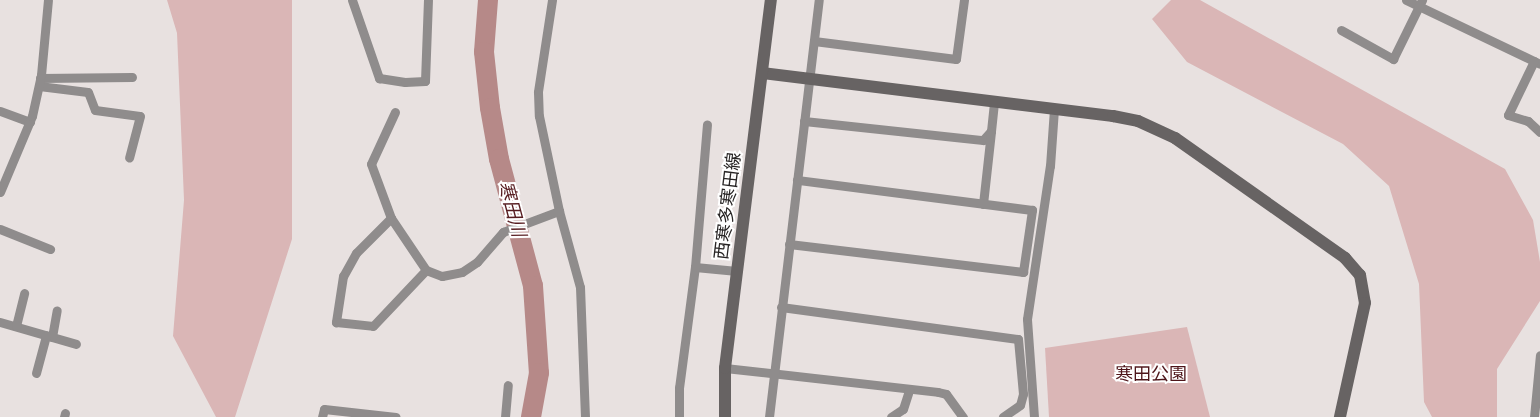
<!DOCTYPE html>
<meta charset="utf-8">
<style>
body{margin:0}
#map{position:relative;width:1540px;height:417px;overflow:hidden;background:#e8e1e0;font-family:Rubik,"Noto Sans JP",sans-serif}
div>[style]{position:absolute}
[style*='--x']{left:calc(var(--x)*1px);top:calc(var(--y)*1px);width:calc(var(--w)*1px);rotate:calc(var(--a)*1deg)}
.green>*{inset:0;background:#dab6b6}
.river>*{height:20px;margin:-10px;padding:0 10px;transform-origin:10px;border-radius:10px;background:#b68988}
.street>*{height:9px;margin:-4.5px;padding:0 4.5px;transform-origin:4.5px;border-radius:4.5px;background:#8f8c8c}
.secondary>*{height:12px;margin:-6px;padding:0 6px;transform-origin:6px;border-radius:6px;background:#676363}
span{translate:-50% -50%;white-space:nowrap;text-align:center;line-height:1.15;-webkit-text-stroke:4px #fff;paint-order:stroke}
.street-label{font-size:18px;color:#282525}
.park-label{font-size:18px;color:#4e151a}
.water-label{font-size:19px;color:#571d21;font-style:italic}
</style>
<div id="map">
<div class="green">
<i style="clip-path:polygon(167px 0,292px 0,292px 239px,235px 417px,216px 417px,173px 336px,184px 200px,177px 33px)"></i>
<i style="clip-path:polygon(1171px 0,1200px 0,1505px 169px,1533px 220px,1540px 262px,1540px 301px,1497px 369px,1497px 417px,1432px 417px,1424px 402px,1419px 284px,1389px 186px,1343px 144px,1187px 62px,1152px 19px)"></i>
<i style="clip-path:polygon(1187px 327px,1210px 417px,1049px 417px,1045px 348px)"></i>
</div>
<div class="river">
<i style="--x:488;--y:0;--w:52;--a:94.4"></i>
<i style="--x:484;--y:52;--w:56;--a:83.9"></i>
<i style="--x:490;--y:108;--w:52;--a:80"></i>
<i style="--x:499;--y:159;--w:131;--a:75"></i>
<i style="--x:533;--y:286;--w:87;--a:86.1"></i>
<i style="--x:539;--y:373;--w:45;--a:100.3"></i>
</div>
<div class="street">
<i style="--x:352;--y:0;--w:83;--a:70.9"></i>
<i style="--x:379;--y:78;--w:26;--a:9"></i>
<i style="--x:405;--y:82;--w:20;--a:-3"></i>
<i style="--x:425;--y:81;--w:81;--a:-87.9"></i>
<i style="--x:552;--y:0;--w:93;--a:98.7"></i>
<i style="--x:538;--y:92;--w:24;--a:88"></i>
<i style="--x:539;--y:116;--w:97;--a:78.1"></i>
<i style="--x:559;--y:211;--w:79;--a:74.6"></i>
<i style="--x:580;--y:287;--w:130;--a:87.8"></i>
<i style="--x:1406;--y:0;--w:148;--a:25.5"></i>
<i style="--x:1341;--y:30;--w:60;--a:29.1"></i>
<i style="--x:1393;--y:59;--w:66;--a:-63.8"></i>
<i style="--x:814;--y:41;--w:143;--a:7.2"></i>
<i style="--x:956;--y:59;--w:60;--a:-82.3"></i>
<i style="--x:1534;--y:61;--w:60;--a:115.7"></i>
<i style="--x:1508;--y:115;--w:21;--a:17"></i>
<i style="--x:1528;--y:121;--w:16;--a:43"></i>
<i style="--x:40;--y:78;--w:92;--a:-0.6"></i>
<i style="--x:39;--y:86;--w:49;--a:7"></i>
<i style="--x:88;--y:92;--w:19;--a:69"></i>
<i style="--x:95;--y:110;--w:45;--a:7.6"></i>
<i style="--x:140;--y:116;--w:43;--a:104.7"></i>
<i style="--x:0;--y:111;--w:32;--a:20"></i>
<i style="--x:395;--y:112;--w:57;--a:114.8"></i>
<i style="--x:371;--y:164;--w:58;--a:69.7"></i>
<i style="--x:391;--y:218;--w:63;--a:56.1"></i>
<i style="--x:426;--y:270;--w:17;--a:21"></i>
<i style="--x:442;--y:276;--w:20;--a:-11"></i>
<i style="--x:462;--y:272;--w:18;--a:-34"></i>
<i style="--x:477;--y:262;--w:40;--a:-49"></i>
<i style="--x:503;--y:232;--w:60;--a:-20.6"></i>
<i style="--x:804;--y:121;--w:180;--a:6.1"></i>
<i style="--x:983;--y:140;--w:12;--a:-48"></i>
<i style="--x:991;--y:131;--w:29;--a:-84"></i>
<i style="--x:0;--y:192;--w:82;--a:-67.2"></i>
<i style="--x:32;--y:116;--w:42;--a:-77.6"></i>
<i style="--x:41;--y:75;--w:75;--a:-84.7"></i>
<i style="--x:983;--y:204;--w:73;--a:-83.7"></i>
<i style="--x:391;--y:218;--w:49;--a:135"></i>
<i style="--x:356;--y:253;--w:26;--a:119"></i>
<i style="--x:343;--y:276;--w:47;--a:98.7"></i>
<i style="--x:336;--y:322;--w:37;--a:6"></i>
<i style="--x:373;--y:326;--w:77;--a:-46.6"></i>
<i style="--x:0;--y:229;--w:54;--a:21.8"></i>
<i style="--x:789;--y:244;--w:236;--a:6.8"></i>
<i style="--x:1023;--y:272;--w:63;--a:-81.7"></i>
<i style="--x:1032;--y:210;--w:237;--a:-172.7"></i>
<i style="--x:695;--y:267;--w:42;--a:5.4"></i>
<i style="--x:781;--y:307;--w:239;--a:7.7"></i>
<i style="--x:1018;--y:339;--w:55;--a:84.8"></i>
<i style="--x:1023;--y:394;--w:11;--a:105"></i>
<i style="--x:1020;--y:405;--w:21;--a:145"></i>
<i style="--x:0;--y:322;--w:79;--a:16.1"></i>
<i style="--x:16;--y:326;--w:34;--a:-76"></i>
<i style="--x:52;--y:337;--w:27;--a:-80"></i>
<i style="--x:725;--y:368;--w:214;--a:6.4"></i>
<i style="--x:938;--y:392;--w:8;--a:14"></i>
<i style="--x:946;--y:394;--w:29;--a:54"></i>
<i style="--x:36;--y:373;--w:39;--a:-75"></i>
<i style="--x:64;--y:417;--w:4;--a:-76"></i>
<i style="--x:322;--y:417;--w:8;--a:-76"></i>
<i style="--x:324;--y:409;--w:72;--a:6.3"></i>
<i style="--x:505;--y:417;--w:32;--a:-85"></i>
<i style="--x:679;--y:417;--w:29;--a:-90"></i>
<i style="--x:679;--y:388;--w:122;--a:-82.5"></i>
<i style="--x:695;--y:267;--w:143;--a:-85.2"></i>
<i style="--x:769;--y:417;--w:420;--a:-83.2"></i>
<i style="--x:891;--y:417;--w:14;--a:-34"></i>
<i style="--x:903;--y:409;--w:20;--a:-72"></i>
<i style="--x:1034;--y:417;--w:98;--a:-94.1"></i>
<i style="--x:1027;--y:319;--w:155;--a:-81.5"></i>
<i style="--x:1050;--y:166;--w:57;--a:-86"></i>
<i style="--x:1534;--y:417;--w:62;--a:-84.5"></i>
</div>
<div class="secondary">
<i style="--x:762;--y:73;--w:354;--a:7"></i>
<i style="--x:1113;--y:116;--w:25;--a:11"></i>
<i style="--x:1138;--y:121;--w:41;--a:24.7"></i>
<i style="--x:1175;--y:138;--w:208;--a:35.2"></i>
<i style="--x:1345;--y:258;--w:23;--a:49"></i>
<i style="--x:1360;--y:275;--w:28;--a:80"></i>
<i style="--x:1365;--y:303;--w:117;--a:102.4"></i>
<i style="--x:725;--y:417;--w:49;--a:-90"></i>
<i style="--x:725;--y:368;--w:371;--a:-82.9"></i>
</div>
<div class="street-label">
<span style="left:728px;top:206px;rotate:-83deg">西寒多寒田線</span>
</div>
<div class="park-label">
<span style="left:1151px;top:374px">寒田公園</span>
</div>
<div class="water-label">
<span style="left:512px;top:209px;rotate:75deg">寒田川</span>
</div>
</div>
